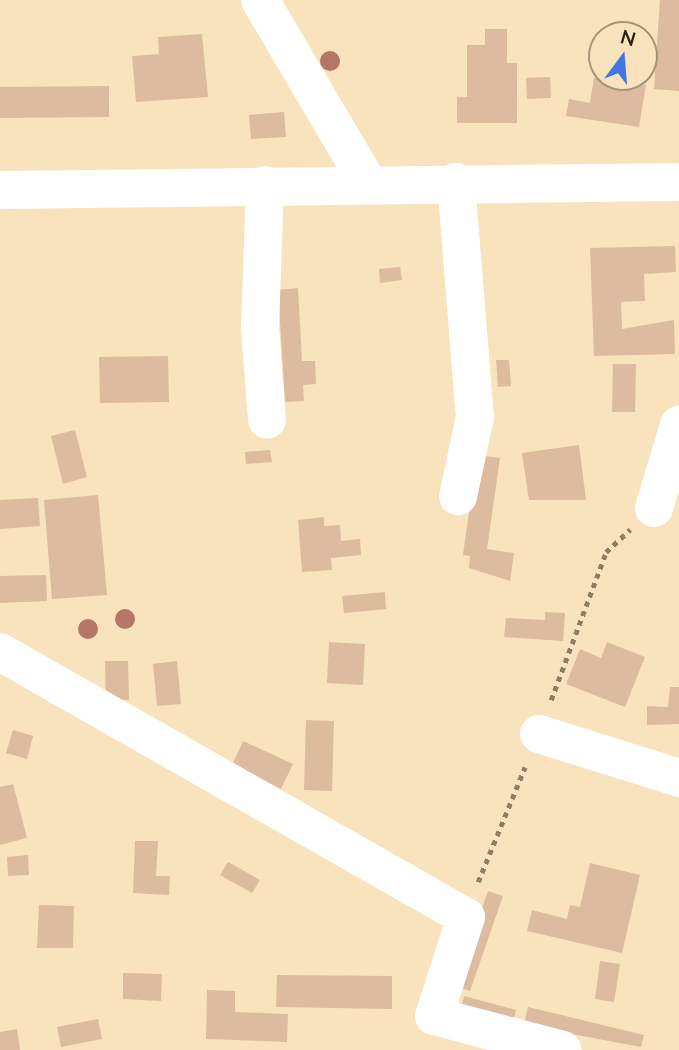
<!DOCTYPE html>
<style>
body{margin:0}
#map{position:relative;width:679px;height:1050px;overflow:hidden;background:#f8e3bc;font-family:Lato,sans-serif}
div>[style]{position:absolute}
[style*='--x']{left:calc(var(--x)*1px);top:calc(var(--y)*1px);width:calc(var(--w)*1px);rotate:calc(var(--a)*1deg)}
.building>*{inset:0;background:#ddbb9e}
.path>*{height:4.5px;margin-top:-2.25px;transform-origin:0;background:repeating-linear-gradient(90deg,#8c7d63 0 5px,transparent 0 10px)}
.minor>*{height:38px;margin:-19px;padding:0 19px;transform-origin:19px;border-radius:19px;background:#fff}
.major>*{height:38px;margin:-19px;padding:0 19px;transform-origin:19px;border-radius:19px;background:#fff}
.trees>*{width:20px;height:20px;margin:-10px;border-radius:50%;background:#b47667}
span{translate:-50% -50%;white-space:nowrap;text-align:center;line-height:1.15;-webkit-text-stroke:6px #f8e3bc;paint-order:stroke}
.north{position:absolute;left:588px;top:21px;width:70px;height:70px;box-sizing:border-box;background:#f8e3bc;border:2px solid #a59578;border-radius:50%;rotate:16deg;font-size:19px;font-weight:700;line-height:28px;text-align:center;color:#282011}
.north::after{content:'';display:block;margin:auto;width:24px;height:32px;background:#4076e6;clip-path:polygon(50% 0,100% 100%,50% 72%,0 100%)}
</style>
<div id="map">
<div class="building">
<i style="clip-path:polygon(660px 0,679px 0,679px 91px,654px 89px)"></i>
<i style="clip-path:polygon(485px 29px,507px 29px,507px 63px,517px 63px,517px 123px,457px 123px,457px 97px,467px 97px,467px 45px,485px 45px)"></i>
<i style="clip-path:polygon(202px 34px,208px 97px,136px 102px,132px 56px,159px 54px,158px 37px)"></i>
<i style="clip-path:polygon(550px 77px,551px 98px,527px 99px,526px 78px)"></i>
<i style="clip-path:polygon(594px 78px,646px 85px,639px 127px,566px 116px,569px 99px,590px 103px)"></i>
<i style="clip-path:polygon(109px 86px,109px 117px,0 118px,0 87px)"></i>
<i style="clip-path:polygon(284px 112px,286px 137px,251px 139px,249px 115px)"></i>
<i style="clip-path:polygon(675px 246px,676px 272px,644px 274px,645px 301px,621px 302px,622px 329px,674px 320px,675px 354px,594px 356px,590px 248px)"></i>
<i style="clip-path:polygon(400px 267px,402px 280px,380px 283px,379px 269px)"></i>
<i style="clip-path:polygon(298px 288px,302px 361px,315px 361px,316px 384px,303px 385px,304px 401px,285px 402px,278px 290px)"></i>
<i style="clip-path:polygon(168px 356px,169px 402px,100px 403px,99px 357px)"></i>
<i style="clip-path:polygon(496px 360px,509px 360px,511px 386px,498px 387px)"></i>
<i style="clip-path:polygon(613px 364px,636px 364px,635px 412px,612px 412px)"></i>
<i style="clip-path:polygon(75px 430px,87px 477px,63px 484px,51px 436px)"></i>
<i style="clip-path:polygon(579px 445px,586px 500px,529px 500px,522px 453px)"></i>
<i style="clip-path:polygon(270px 450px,272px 462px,246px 464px,245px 452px)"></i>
<i style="clip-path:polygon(477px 455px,500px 458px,487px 549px,514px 553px,510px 581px,469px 568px,470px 556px,463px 555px)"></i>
<i style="clip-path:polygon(98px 495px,107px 595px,52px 599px,44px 500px)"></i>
<i style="clip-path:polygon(38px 498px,40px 526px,0 529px,0 500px)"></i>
<i style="clip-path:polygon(324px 517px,324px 526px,340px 525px,341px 541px,360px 539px,361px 555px,331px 558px,332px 570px,302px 572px,298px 520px)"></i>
<i style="clip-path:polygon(46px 575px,47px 601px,0 603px,0 576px)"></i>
<i style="clip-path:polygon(385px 592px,386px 609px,344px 613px,342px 596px)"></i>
<i style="clip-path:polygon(545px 612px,565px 613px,563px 641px,504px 637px,506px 618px,545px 620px)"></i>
<i style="clip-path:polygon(329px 642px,365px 644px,363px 685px,327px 683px)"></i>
<i style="clip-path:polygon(607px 642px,645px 657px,625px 707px,566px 684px,580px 649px,601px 658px)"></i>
<i style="clip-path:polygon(105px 661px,128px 661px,129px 700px,106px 701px)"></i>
<i style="clip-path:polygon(177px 661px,181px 704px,157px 706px,153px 664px)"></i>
<i style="clip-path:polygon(670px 687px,679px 687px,679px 724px,647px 725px,647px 706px,668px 707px)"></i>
<i style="clip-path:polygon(306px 720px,334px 721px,332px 791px,304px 790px)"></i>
<i style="clip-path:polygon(13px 730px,33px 736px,27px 759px,6px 753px)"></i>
<i style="clip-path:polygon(243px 741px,293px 764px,281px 789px,232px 765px)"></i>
<i style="clip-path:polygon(13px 784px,27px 838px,0 845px,0 787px)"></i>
<i style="clip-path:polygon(135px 841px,158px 841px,156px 876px,170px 876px,169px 895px,133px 893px)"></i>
<i style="clip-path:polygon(28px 855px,29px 875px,8px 876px,7px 857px)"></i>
<i style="clip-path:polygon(228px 862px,260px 880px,252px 893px,220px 875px)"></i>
<i style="clip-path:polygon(590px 863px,640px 875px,622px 953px,527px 931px,532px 910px,567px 919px,570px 905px,580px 907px)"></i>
<i style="clip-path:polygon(488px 891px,503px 896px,470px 991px,455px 986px)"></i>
<i style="clip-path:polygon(39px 905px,74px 906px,73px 948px,37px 948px)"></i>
<i style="clip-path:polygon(600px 961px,620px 964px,614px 1002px,595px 999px)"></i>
<i style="clip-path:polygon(123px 973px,162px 974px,161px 1001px,123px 999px)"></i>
<i style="clip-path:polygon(277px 975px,392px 976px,392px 1009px,276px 1007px)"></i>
<i style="clip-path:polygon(207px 990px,235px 991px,235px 1012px,288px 1014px,287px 1042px,206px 1039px)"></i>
<i style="clip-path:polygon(464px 996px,516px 1010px,513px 1021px,461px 1008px)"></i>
<i style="clip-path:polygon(528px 1007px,644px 1035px,641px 1047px,524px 1025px)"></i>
<i style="clip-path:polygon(98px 1019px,102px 1039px,61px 1047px,57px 1027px)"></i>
<i style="clip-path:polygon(17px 1029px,20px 1050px,0 1050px,0 1032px)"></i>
</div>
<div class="path">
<i style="--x:551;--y:700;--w:158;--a:-69.6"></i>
<i style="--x:606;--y:552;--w:33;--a:-43"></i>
<i style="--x:478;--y:882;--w:124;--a:-67.8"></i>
</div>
<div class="minor">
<i style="--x:260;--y:0;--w:212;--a:59.5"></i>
<i style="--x:456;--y:182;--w:236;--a:85.4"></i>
<i style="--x:475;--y:417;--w:81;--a:102.1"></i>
<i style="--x:265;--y:185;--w:143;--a:92"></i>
<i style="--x:260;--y:328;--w:92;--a:85.6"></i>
<i style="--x:654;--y:508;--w:87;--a:-73.2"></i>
<i style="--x:0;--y:652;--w:536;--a:29.63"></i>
<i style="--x:466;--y:917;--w:104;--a:107.9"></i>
<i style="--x:434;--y:1016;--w:133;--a:14.8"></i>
<i style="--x:539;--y:734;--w:147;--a:17.4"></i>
</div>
<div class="major">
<i style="--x:0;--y:190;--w:679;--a:-0.68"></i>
</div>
<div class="trees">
<i style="left:330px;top:61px"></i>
<i style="left:125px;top:619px"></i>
<i style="left:88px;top:629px"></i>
</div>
<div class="north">N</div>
</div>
